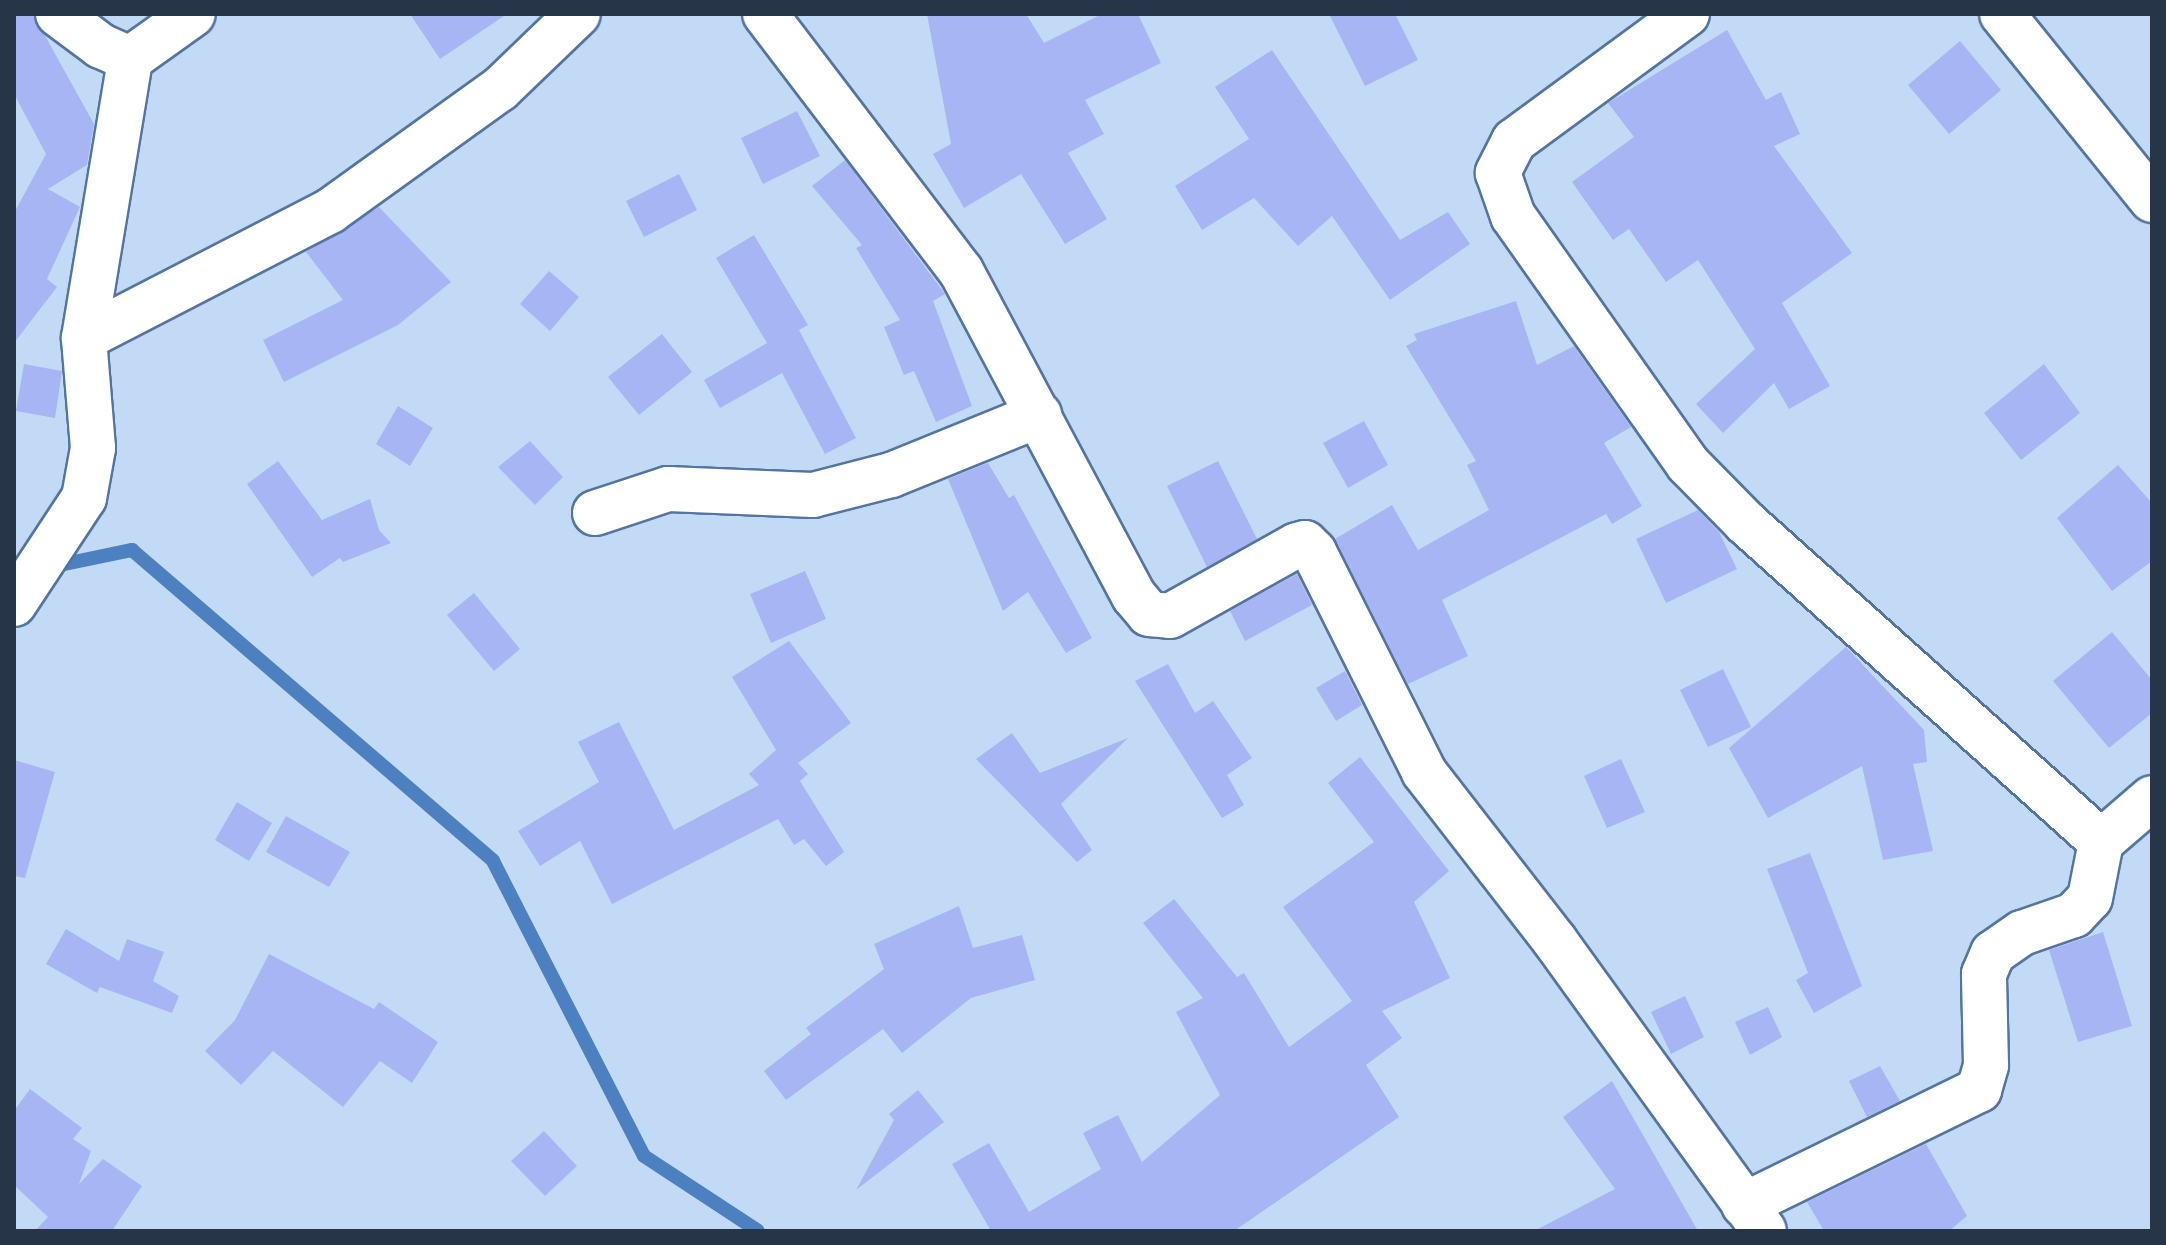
<!DOCTYPE html>
<style>
body{margin:0}
#map{position:relative;width:2166px;height:1245px;overflow:hidden;background:#c3daf7;font-family:"IBM Plex Sans",sans-serif}
div>[style]{position:absolute}
[style*='--x']{left:calc(var(--x)*1px);top:calc(var(--y)*1px);width:calc(var(--w)*1px);rotate:calc(var(--a)*1deg)}
.stream>*{height:14px;margin:-7px;padding:0 7px;transform-origin:7px;border-radius:7px;background:#4c80c1}
.building>*{inset:0;background:#a7b5f4}
.roads{filter:drop-shadow(2px 0 #5375a0) drop-shadow(-2px 0 #5375a0) drop-shadow(0 2px #5375a0) drop-shadow(0 -2px #5375a0)}
.street>*{height:44px;margin:-22px;padding:0 22px;transform-origin:22px;border-radius:22px;background:#fff}
span{translate:-50% -50%;white-space:nowrap;text-align:center;line-height:1.15;-webkit-text-stroke:7px #c3daf7;paint-order:stroke}
.frame{position:absolute;inset:0;border:16px solid #273548;pointer-events:none}
</style>
<div id="map">
<div class="stream">
<i style="--x:50;--y:567;--w:84;--a:-11.7"></i>
<i style="--x:132;--y:550;--w:476;--a:40.7"></i>
<i style="--x:493;--y:861;--w:331;--a:62.9"></i>
<i style="--x:644;--y:1156;--w:136;--a:33.3"></i>
</div>
<div class="building">
<i style="clip-path:polygon(14px 14px,33px 14px,94px 124px,87px 165px,48px 189px,80px 207px,47px 279px,57px 287px,14px 343px,14px 213px,46px 154px,14px 94px)"></i>
<i style="clip-path:polygon(410px 14px,507px 14px,440px 59px)"></i>
<i style="clip-path:polygon(927px 14px,1026px 14px,1044px 43px,1102px 14px,1138px 14px,1161px 63px,1085px 100px,1104px 134px,1068px 153px,1107px 219px,1065px 244px,1021px 174px,964px 208px,933px 154px,951px 144px)"></i>
<i style="clip-path:polygon(1329px 14px,1395px 14px,1418px 60px,1365px 86px)"></i>
<i style="clip-path:polygon(1727px 30px,1766px 100px,1781px 92px,1800px 134px,1774px 146px,1852px 253px,1782px 303px,1830px 386px,1789px 409px,1774px 383px,1723px 433px,1696px 404px,1755px 349px,1698px 260px,1666px 282px,1629px 229px,1613px 240px,1572px 182px,1634px 137px,1608px 103px)"></i>
<i style="clip-path:polygon(1960px 41px,2001px 90px,1949px 134px,1908px 85px)"></i>
<i style="clip-path:polygon(1272px 50px,1400px 240px,1448px 212px,1470px 244px,1390px 300px,1332px 216px,1298px 246px,1254px 198px,1202px 230px,1175px 186px,1249px 139px,1215px 87px)"></i>
<i style="clip-path:polygon(797px 111px,820px 156px,763px 184px,741px 138px)"></i>
<i style="clip-path:polygon(845px 160px,945px 294px,933px 301px,972px 406px,936px 422px,914px 371px,904px 375px,884px 327px,900px 320px,856px 248px,862px 245px,812px 186px)"></i>
<i style="clip-path:polygon(679px 174px,697px 210px,644px 237px,626px 201px)"></i>
<i style="clip-path:polygon(379px 207px,451px 282px,398px 325px,284px 382px,263px 340px,343px 300px,306px 252px)"></i>
<i style="clip-path:polygon(754px 235px,808px 325px,799px 330px,856px 438px,825px 454px,782px 373px,720px 408px,704px 380px,767px 343px,716px 258px)"></i>
<i style="clip-path:polygon(549px 271px,579px 297px,550px 331px,520px 304px)"></i>
<i style="clip-path:polygon(1516px 301px,1537px 365px,1574px 346px,1631px 427px,1604px 443px,1642px 506px,1612px 524px,1606px 514px,1442px 600px,1468px 656px,1408px 684px,1335px 539px,1392px 505px,1418px 550px,1489px 510px,1467px 465px,1476px 461px,1406px 346px,1417px 340px,1414px 334px)"></i>
<i style="clip-path:polygon(662px 334px,692px 372px,639px 415px,608px 377px)"></i>
<i style="clip-path:polygon(24px 364px,62px 371px,55px 418px,16px 411px)"></i>
<i style="clip-path:polygon(2044px 364px,2080px 413px,2021px 460px,1984px 413px)"></i>
<i style="clip-path:polygon(398px 406px,433px 428px,410px 466px,376px 444px)"></i>
<i style="clip-path:polygon(1364px 421px,1388px 465px,1348px 488px,1323px 443px)"></i>
<i style="clip-path:polygon(530px 441px,563px 477px,535px 505px,498px 467px)"></i>
<i style="clip-path:polygon(278px 461px,322px 520px,370px 499px,379px 530px,391px 543px,343px 562px,340px 558px,312px 577px,247px 484px)"></i>
<i style="clip-path:polygon(1218px 461px,1257px 539px,1207px 567px,1167px 486px)"></i>
<i style="clip-path:polygon(988px 463px,1009px 498px,1014px 495px,1092px 638px,1066px 653px,1028px 592px,1003px 611px,948px 479px)"></i>
<i style="clip-path:polygon(2118px 465px,2152px 503px,2152px 561px,2112px 591px,2057px 518px)"></i>
<i style="clip-path:polygon(1698px 510px,1719px 532px,1737px 569px,1666px 603px,1636px 539px)"></i>
<i style="clip-path:polygon(805px 571px,826px 619px,771px 643px,750px 594px)"></i>
<i style="clip-path:polygon(1297px 574px,1312px 605px,1245px 641px,1230px 611px)"></i>
<i style="clip-path:polygon(474px 593px,520px 649px,494px 671px,447px 615px)"></i>
<i style="clip-path:polygon(2112px 632px,2152px 680px,2152px 713px,2109px 748px,2053px 681px)"></i>
<i style="clip-path:polygon(789px 641px,851px 723px,798px 763px,808px 774px,800px 781px,844px 852px,826px 866px,804px 839px,794px 845px,778px 819px,612px 904px,580px 841px,540px 866px,518px 831px,599px 782px,578px 742px,619px 722px,674px 830px,759px 785px,749px 774px,776px 750px,732px 677px)"></i>
<i style="clip-path:polygon(1846px 647px,1924px 730px,1927px 762px,1913px 764px,1933px 851px,1883px 860px,1862px 766px,1768px 818px,1729px 748px)"></i>
<i style="clip-path:polygon(1168px 664px,1195px 713px,1213px 701px,1252px 758px,1227px 775px,1244px 805px,1222px 818px,1135px 681px)"></i>
<i style="clip-path:polygon(1723px 669px,1751px 727px,1708px 747px,1680px 690px)"></i>
<i style="clip-path:polygon(1345px 671px,1362px 705px,1336px 721px,1316px 688px)"></i>
<i style="clip-path:polygon(1012px 733px,1040px 773px,1128px 738px,1061px 804px,1092px 850px,1077px 862px,976px 759px)"></i>
<i style="clip-path:polygon(1360px 757px,1449px 871px,1414px 902px,1450px 978px,1382px 1011px,1402px 1038px,1366px 1065px,1399px 1117px,1234px 1231px,991px 1231px,952px 1164px,989px 1143px,1029px 1212px,1101px 1169px,1083px 1133px,1118px 1115px,1142px 1162px,1220px 1095px,1176px 1012px,1203px 998px,1143px 923px,1174px 899px,1237px 977px,1244px 973px,1289px 1047px,1352px 1001px,1283px 907px,1374px 842px,1328px 783px)"></i>
<i style="clip-path:polygon(1621px 759px,1645px 812px,1607px 828px,1584px 776px)"></i>
<i style="clip-path:polygon(14px 760px,55px 772px,25px 878px,14px 876px)"></i>
<i style="clip-path:polygon(237px 802px,272px 823px,249px 861px,215px 840px)"></i>
<i style="clip-path:polygon(286px 816px,350px 852px,329px 887px,266px 852px)"></i>
<i style="clip-path:polygon(1810px 853px,1862px 986px,1814px 1013px,1796px 980px,1808px 973px,1767px 869px)"></i>
<i style="clip-path:polygon(959px 906px,973px 948px,1022px 935px,1035px 980px,971px 998px,902px 1053px,883px 1029px,786px 1100px,764px 1071px,811px 1034px,806px 1028px,884px 969px,874px 944px)"></i>
<i style="clip-path:polygon(66px 929px,119px 961px,127px 939px,164px 952px,153px 981px,179px 996px,172px 1013px,100px 987px,97px 993px,46px 964px)"></i>
<i style="clip-path:polygon(2103px 932px,2132px 1026px,2078px 1042px,2049px 950px)"></i>
<i style="clip-path:polygon(269px 954px,374px 1009px,379px 1002px,438px 1042px,412px 1083px,380px 1061px,343px 1107px,273px 1051px,241px 1085px,205px 1051px,235px 1020px)"></i>
<i style="clip-path:polygon(1685px 996px,1704px 1037px,1671px 1054px,1651px 1012px)"></i>
<i style="clip-path:polygon(1768px 1007px,1782px 1037px,1750px 1055px,1735px 1022px)"></i>
<i style="clip-path:polygon(1880px 1066px,1900px 1101px,1867px 1117px,1849px 1081px)"></i>
<i style="clip-path:polygon(1612px 1081px,1698px 1231px,1534px 1231px,1615px 1189px,1563px 1117px)"></i>
<i style="clip-path:polygon(30px 1089px,82px 1128px,73px 1139px,91px 1151px,79px 1184px,103px 1159px,142px 1186px,112px 1231px,35px 1231px,48px 1217px,14px 1185px,14px 1111px)"></i>
<i style="clip-path:polygon(918px 1090px,944px 1122px,856px 1190px,894px 1120px,889px 1114px)"></i>
<i style="clip-path:polygon(544px 1131px,577px 1166px,545px 1196px,511px 1161px)"></i>
<i style="clip-path:polygon(1926px 1144px,1967px 1216px,1949px 1231px,1824px 1231px,1807px 1202px)"></i>
</div>
<div class="roads">
<div class="street">
<i style="--x:58;--y:14;--w:54;--a:36.7"></i>
<i style="--x:101;--y:46;--w:32;--a:24"></i>
<i style="--x:765;--y:14;--w:323;--a:52.7"></i>
<i style="--x:961;--y:271;--w:368;--a:62"></i>
<i style="--x:1134;--y:596;--w:23;--a:50"></i>
<i style="--x:1149;--y:614;--w:21;--a:5"></i>
<i style="--x:1170;--y:616;--w:145;--a:-29.2"></i>
<i style="--x:1297;--y:545;--w:8;--a:-14"></i>
<i style="--x:1305;--y:543;--w:13;--a:45"></i>
<i style="--x:1314;--y:552;--w:246;--a:63.4"></i>
<i style="--x:1424;--y:772;--w:214;--a:52.2"></i>
<i style="--x:1555;--y:941;--w:357;--a:54.2"></i>
<i style="--x:1687;--y:14;--w:215;--a:143.7"></i>
<i style="--x:1514;--y:141;--w:36;--a:117"></i>
<i style="--x:1498;--y:173;--w:46;--a:70.8"></i>
<i style="--x:1513;--y:216;--w:304;--a:54.8"></i>
<i style="--x:1688;--y:464;--w:83;--a:45.5"></i>
<i style="--x:1746;--y:523;--w:477;--a:41.9"></i>
<i style="--x:2002;--y:14;--w:239;--a:51.1"></i>
<i style="--x:84;--y:338;--w:277;--a:-27.3"></i>
<i style="--x:330;--y:211;--w:209;--a:-35.7"></i>
<i style="--x:500;--y:89;--w:108;--a:-43.9"></i>
<i style="--x:595;--y:513;--w:77;--a:-18.2"></i>
<i style="--x:668;--y:489;--w:145;--a:2.4"></i>
<i style="--x:813;--y:495;--w:81;--a:-14.4"></i>
<i style="--x:891;--y:475;--w:160;--a:-22.1"></i>
<i style="--x:14;--y:604;--w:127;--a:-56.6"></i>
<i style="--x:84;--y:498;--w:51;--a:-79.8"></i>
<i style="--x:93;--y:448;--w:110;--a:-94.7"></i>
<i style="--x:84;--y:338;--w:283;--a:-80.6"></i>
<i style="--x:130;--y:59;--w:77;--a:-35.5"></i>
<i style="--x:1744;--y:1205;--w:262;--a:-26.1"></i>
<i style="--x:1979;--y:1090;--w:26;--a:-74"></i>
<i style="--x:1986;--y:1065;--w:91;--a:-91.3"></i>
<i style="--x:1984;--y:974;--w:23;--a:-67"></i>
<i style="--x:1993;--y:953;--w:35;--a:-35"></i>
<i style="--x:2022;--y:933;--w:55;--a:-19.1"></i>
<i style="--x:2074;--y:915;--w:23;--a:-47"></i>
<i style="--x:2090;--y:898;--w:57;--a:-78.9"></i>
<i style="--x:2101;--y:842;--w:67;--a:-40.8"></i>
</div>
</div>
<div class="frame"></div>
</div>
